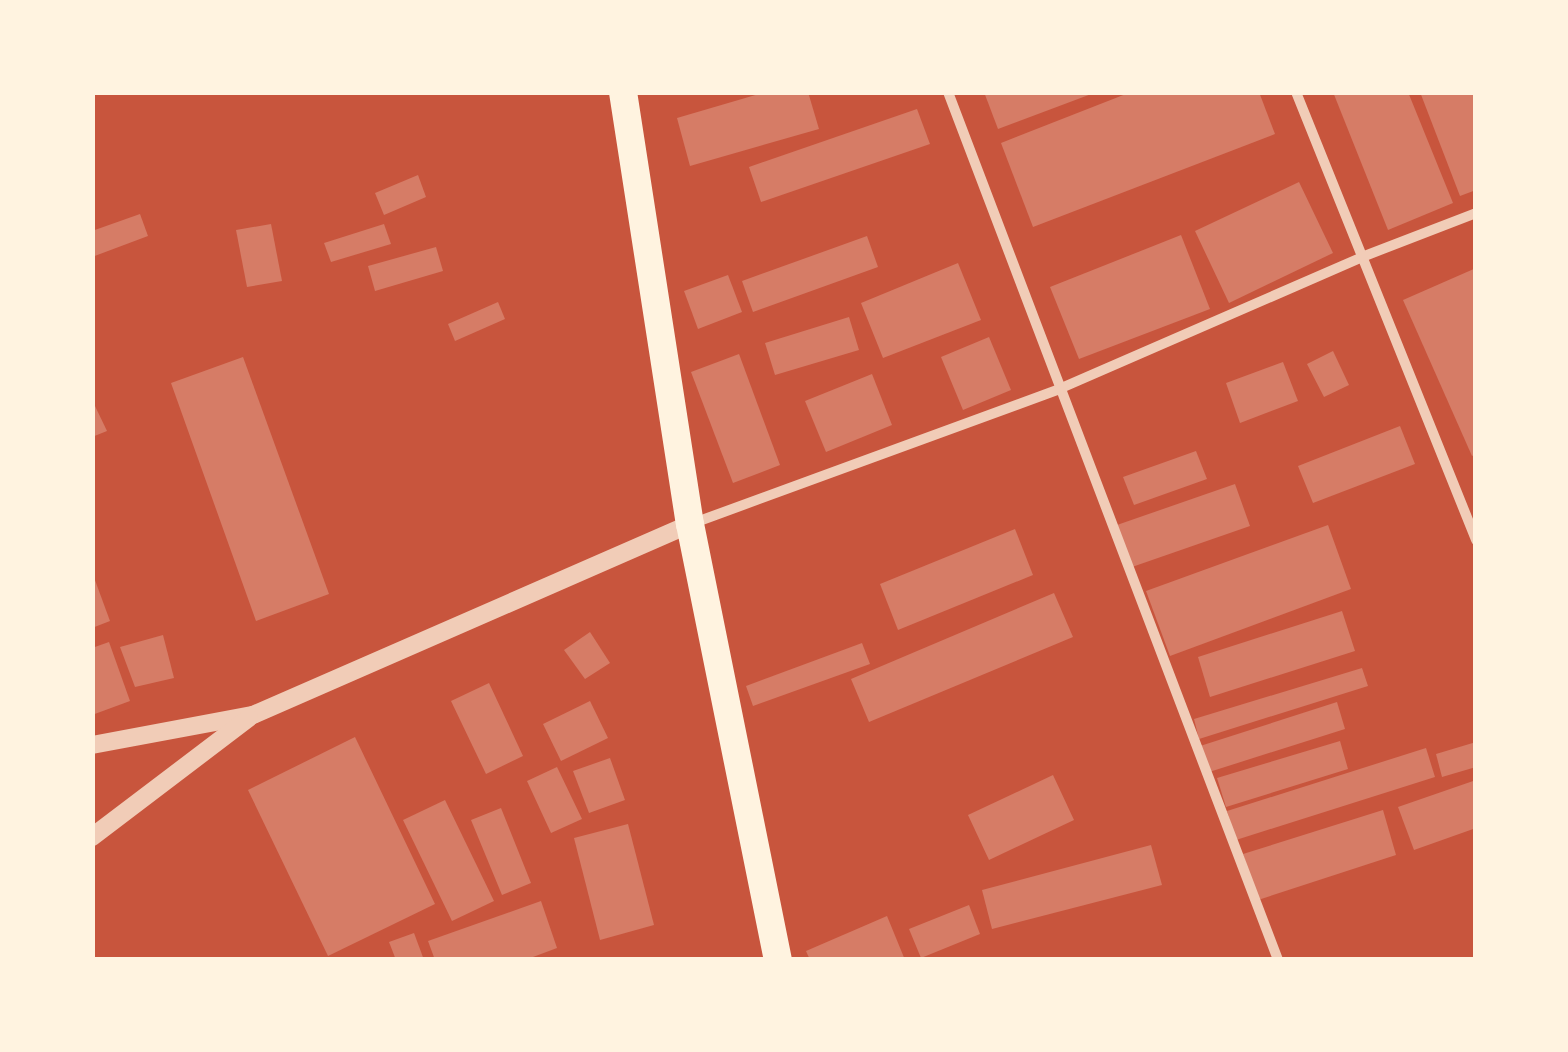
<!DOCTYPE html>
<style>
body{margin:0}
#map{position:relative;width:1568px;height:1052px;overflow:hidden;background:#c8553d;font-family:Jost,sans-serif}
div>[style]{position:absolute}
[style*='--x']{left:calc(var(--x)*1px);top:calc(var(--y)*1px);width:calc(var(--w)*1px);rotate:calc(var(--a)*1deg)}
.building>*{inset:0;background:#d67c66}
.minor>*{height:10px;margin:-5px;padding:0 5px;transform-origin:5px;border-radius:5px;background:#f1ccb7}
.tertiary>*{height:18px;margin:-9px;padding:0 9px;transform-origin:9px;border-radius:9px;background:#f1ccb7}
.trunk>*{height:28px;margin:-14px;padding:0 14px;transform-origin:14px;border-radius:14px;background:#fff3e0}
span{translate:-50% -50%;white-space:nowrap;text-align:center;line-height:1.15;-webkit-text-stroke:10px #fff3e0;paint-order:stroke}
.frame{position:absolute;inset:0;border:95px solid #fff3e0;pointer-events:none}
</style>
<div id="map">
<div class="building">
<i style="clip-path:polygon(766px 92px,808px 92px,819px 129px,690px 166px,677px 118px)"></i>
<i style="clip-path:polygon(984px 92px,1094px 92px,1094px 93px,998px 129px)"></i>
<i style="clip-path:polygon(1131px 92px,1259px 92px,1275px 134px,1033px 227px,1001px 143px)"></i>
<i style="clip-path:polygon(1333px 92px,1408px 92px,1453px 203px,1388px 230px)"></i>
<i style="clip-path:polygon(1420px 92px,1476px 92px,1476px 190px,1460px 196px)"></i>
<i style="clip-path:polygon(917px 109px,930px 144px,761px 202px,749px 167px)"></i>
<i style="clip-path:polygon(418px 175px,426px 197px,384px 215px,375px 193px)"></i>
<i style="clip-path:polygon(1299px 182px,1333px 253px,1229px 303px,1195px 231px)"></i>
<i style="clip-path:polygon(140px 214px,148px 236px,92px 257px,92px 231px)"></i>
<i style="clip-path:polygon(271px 224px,282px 281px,247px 287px,236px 230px)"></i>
<i style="clip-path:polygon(384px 224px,391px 244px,331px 262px,324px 243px)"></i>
<i style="clip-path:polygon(1181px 235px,1210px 309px,1079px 359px,1050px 287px)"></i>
<i style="clip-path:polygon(867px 236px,878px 267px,753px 312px,742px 281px)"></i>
<i style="clip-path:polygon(436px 247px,443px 271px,375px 291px,368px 266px)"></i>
<i style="clip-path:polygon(958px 263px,981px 320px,883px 358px,861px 303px)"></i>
<i style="clip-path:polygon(1476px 268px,1476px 454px,1472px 456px,1403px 300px)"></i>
<i style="clip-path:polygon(728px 275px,742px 312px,698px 329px,684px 291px)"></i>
<i style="clip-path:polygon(498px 302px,505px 319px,455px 341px,448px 324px)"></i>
<i style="clip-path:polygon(849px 317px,859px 350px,775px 375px,765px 343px)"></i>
<i style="clip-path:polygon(989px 337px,1011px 390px,963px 410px,941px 357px)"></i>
<i style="clip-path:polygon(1333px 351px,1349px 385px,1324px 397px,1307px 364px)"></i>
<i style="clip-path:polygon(739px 354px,780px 465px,733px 483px,691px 372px)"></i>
<i style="clip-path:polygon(243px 357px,329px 594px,256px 621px,171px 383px)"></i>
<i style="clip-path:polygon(1283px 362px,1298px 401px,1240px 423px,1226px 383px)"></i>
<i style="clip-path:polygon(872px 374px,892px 425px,826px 452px,805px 401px)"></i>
<i style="clip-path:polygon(95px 406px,107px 431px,92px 437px,92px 407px)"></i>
<i style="clip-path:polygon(1400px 426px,1415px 464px,1313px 503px,1298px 466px)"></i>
<i style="clip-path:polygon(1196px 451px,1207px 479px,1134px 505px,1123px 477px)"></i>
<i style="clip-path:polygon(1235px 484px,1250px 526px,1132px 567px,1117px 525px)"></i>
<i style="clip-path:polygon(1328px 525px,1351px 589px,1170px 656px,1146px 591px)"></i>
<i style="clip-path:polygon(1015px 529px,1033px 575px,898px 630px,880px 584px)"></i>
<i style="clip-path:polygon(92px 572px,110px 621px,92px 628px)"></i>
<i style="clip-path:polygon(1054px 593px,1073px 637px,869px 722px,851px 679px)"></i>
<i style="clip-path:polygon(1342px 611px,1355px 651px,1210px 697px,1198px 657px)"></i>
<i style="clip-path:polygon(590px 632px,610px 663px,585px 679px,564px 650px)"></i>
<i style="clip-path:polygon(163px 635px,174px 678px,135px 687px,120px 647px)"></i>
<i style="clip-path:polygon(109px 642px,130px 701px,92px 715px,92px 648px)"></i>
<i style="clip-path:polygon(862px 643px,870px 664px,753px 706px,746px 686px)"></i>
<i style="clip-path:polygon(1362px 668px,1368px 686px,1199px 739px,1194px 719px)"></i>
<i style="clip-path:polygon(489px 683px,523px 756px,486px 774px,451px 701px)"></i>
<i style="clip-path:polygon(590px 701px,608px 738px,561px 761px,543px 724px)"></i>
<i style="clip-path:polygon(1337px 702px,1345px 729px,1206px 773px,1197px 747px)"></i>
<i style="clip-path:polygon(355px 737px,435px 904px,328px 956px,248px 790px)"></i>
<i style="clip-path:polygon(1340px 741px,1348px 769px,1226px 807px,1217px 778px)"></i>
<i style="clip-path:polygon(1476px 742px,1476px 767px,1442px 777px,1436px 754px)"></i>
<i style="clip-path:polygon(1426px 748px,1435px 777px,1236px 840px,1227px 811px)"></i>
<i style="clip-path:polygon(610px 758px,625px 800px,589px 813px,573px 771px)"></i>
<i style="clip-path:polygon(557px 767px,582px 819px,551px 833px,527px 781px)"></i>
<i style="clip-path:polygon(1053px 775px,1074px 820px,989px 860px,968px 815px)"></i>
<i style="clip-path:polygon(1476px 780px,1476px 828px,1414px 850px,1398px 807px)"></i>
<i style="clip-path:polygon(445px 800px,494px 901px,452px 921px,403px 820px)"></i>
<i style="clip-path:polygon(501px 808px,531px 883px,502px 895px,471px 820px)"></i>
<i style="clip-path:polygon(1383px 810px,1396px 855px,1258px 900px,1243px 854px)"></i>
<i style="clip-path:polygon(628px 824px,654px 925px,600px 940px,574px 838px)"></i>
<i style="clip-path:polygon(1151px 845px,1162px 885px,992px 929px,982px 890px)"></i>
<i style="clip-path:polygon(541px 901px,557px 948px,525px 960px,435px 960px,428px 941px)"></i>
<i style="clip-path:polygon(969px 905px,980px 934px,921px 958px,909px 929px)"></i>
<i style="clip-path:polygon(887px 916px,905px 960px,810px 960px,806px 951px)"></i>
<i style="clip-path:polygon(414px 933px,424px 960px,396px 960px,389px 942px)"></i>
</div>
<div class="minor">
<i style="--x:948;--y:92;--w:929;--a:69.18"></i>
<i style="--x:1296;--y:92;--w:483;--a:68.1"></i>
<i style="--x:691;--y:524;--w:392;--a:-20.1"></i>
<i style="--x:1059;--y:389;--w:331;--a:-23.5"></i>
<i style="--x:1362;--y:257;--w:122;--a:-21.1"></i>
</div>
<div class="tertiary">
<i style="--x:92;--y:745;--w:164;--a:-10.6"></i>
<i style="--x:253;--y:715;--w:477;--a:-23.6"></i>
<i style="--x:92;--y:837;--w:197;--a:-37.2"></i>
</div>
<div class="trunk">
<i style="--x:623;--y:92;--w:437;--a:81.2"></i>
<i style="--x:690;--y:524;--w:445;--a:78.6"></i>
</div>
<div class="frame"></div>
</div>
